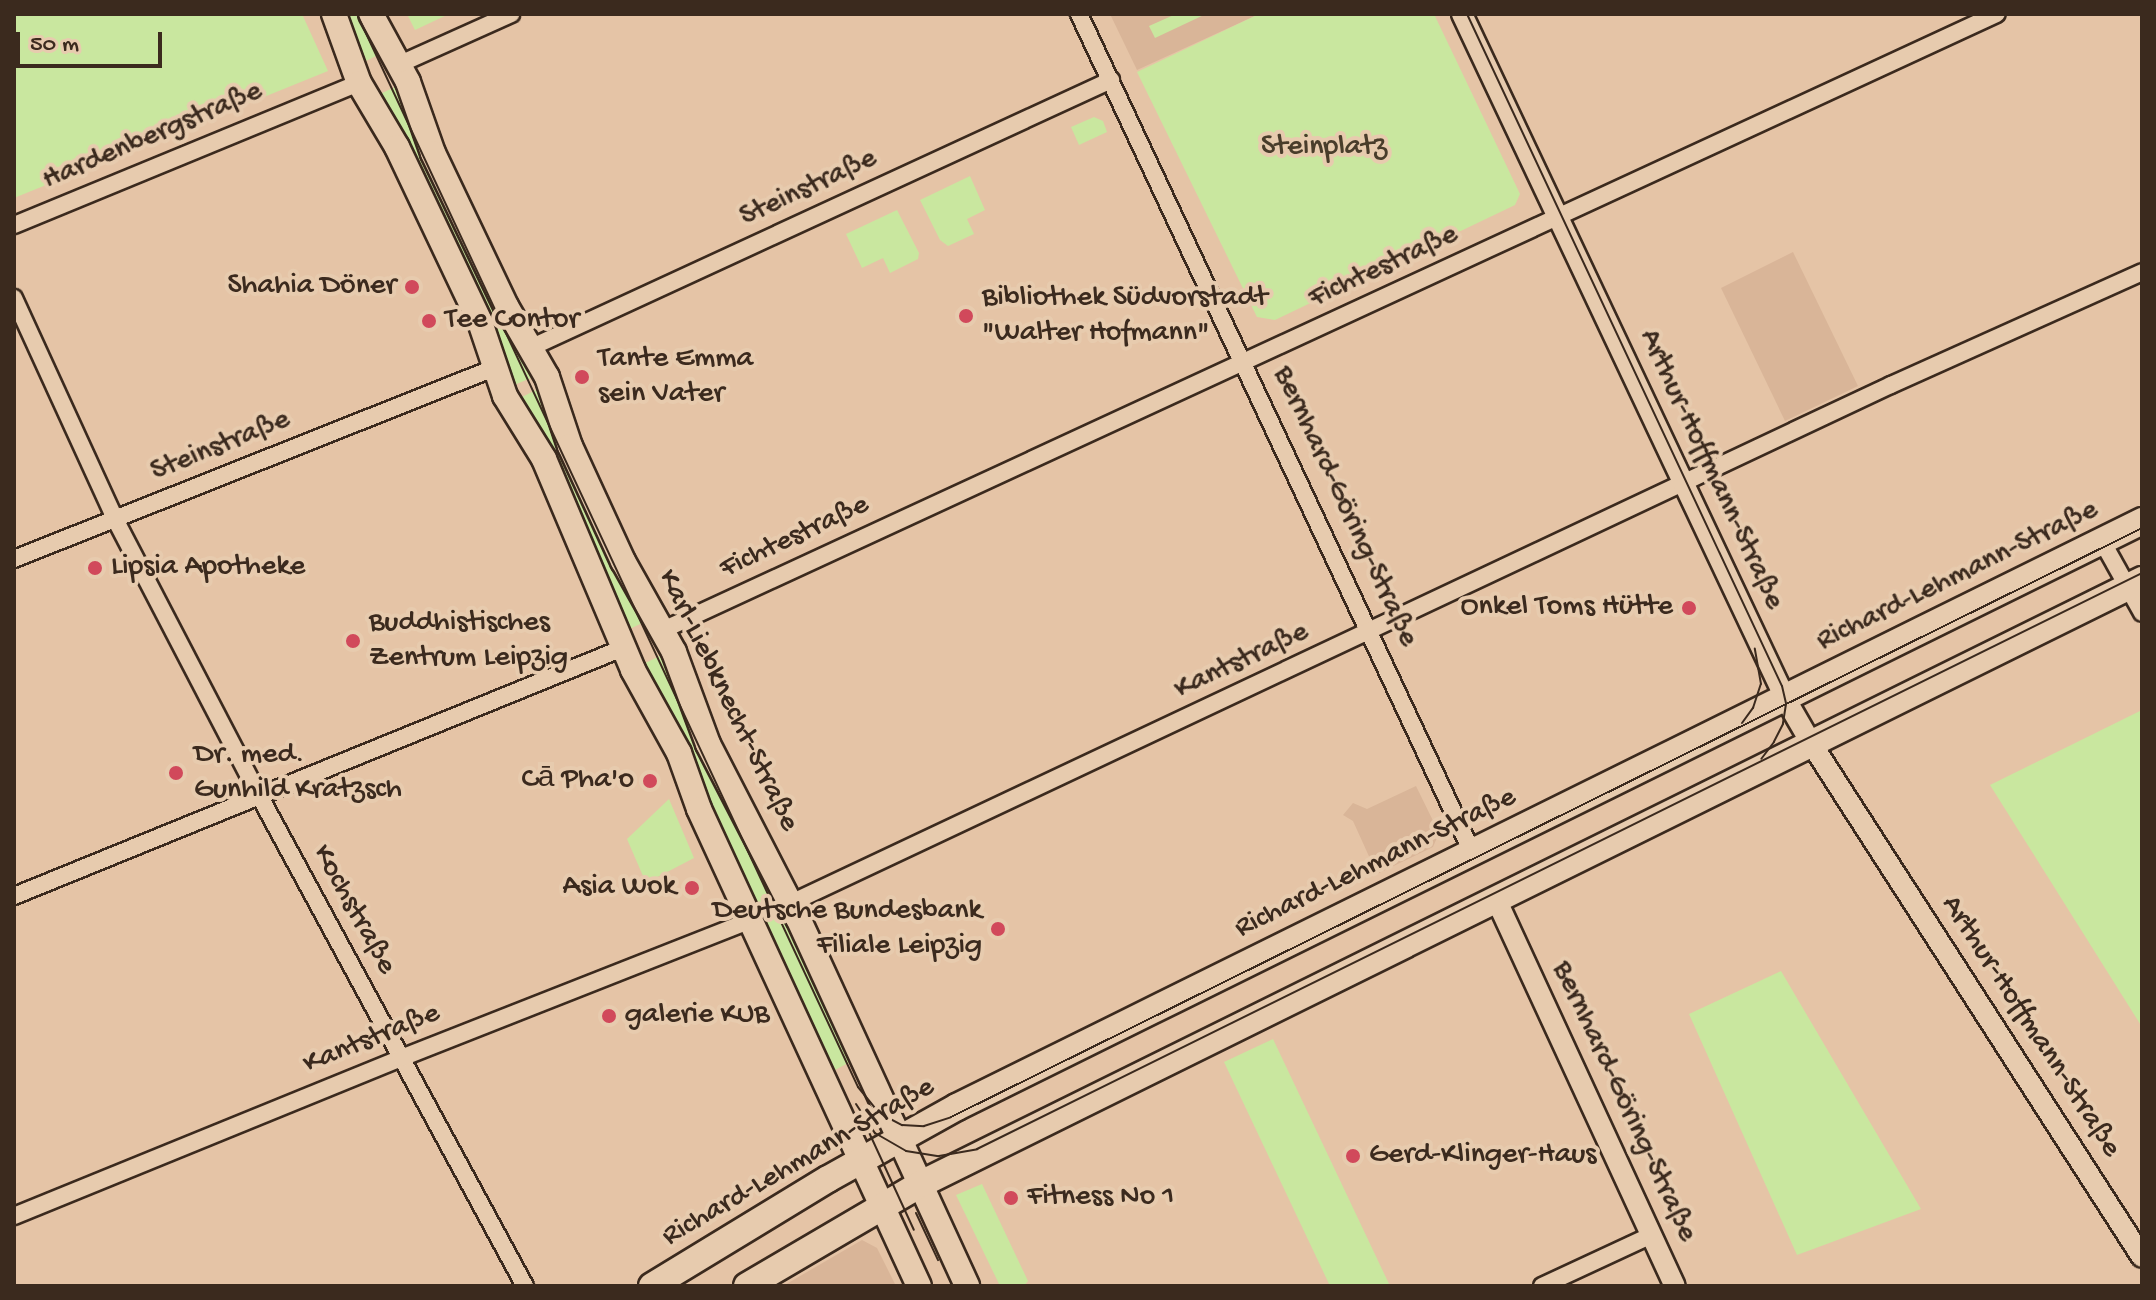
<!DOCTYPE html>
<meta charset="utf-8">
<style>
body{margin:0}
#map{position:relative;width:2156px;height:1300px;overflow:hidden;background:#e5c4a6;font-family:"Gochi Hand",sans-serif}
div>[style]{position:absolute}
[style*='--x']{left:calc(var(--x)*1px);top:calc(var(--y)*1px);width:calc(var(--w)*1px);rotate:calc(var(--a)*1deg)}
.built>*{inset:0;background:#d9b598}
.green>*{inset:0;background:#c9e79f}
.roads{filter:drop-shadow(2px 0 #3b2a1e) drop-shadow(-2px 0 #3b2a1e) drop-shadow(0 2px #3b2a1e) drop-shadow(0 -2px #3b2a1e)}
.minor>*{height:16px;margin:-8px;padding:0 8px;transform-origin:8px;border-radius:8px;background:#e7cbae}
.tertiary>*{height:20px;margin:-10px;padding:0 10px;transform-origin:10px;border-radius:10px;background:#e7cbae}
.secondary>*{height:24px;margin:-12px;padding:0 12px;transform-origin:12px;border-radius:12px;background:#e7cbae}
.primary>*{height:26px;margin:-13px;padding:0 13px;transform-origin:13px;border-radius:13px;background:#e7cbae}
.tram>*{height:2px;margin:-1px;padding:0 1px;transform-origin:1px;border-radius:1px;background:#3b2a1e}
.dots>*{width:22px;height:22px;translate:-50% -50%;box-sizing:border-box;border:4px solid #e7cbae;border-radius:50%}
span{translate:-50% -50%;white-space:nowrap;text-align:center;line-height:1.15;-webkit-text-stroke:8px #e7cbae;paint-order:stroke}
.street-label{font-size:30px;color:#3b2a1e}
.park-label{font-size:30px;color:#493d2b}
.poi-label{font-size:30px;color:#3b2a1e}
.right{translate:-100% -50%;text-align:right}
.left{translate:0 -50%;text-align:left}
.frame{position:absolute;inset:0;border:16px solid #3b2a1e;pointer-events:none}
.scale{position:absolute;left:16px;top:32px;width:146px;height:36px;box-sizing:border-box;border:4px solid #3b2a1e;border-top:0;padding-left:10px;font-size:24px;line-height:28px;white-space:nowrap;color:#3b2a1e;-webkit-text-stroke:6px #e7cbae;paint-order:stroke}
</style>
<div id="map">
<div class="built">
<i style="clip-path:polygon(1110px 14px,1259px 14px,1137px 70px)"></i>
<i style="clip-path:polygon(1793px 252px,1858px 386px,1785px 421px,1721px 288px)"></i>
<i style="clip-path:polygon(1416px 786px,1439px 833px,1433px 847px,1377px 874px,1353px 821px,1343px 815px,1353px 803px,1367px 809px)"></i>
<i style="clip-path:polygon(862px 1240px,877px 1248px,896px 1286px,783px 1286px)"></i>
</div>
<div class="green">
<i style="clip-path:polygon(14px 14px,302px 14px,328px 71px,14px 198px)"></i>
<i style="clip-path:polygon(341px 14px,365px 14px,388px 50px,356px 66px)"></i>
<i style="clip-path:polygon(407px 14px,449px 14px,415px 30px)"></i>
<i style="clip-path:polygon(1176px 14px,1206px 14px,1155px 38px,1149px 26px)"></i>
<i style="clip-path:polygon(1259px 14px,1434px 14px,1520px 194px,1515px 205px,1275px 320px,1257px 317px,1137px 72px)"></i>
<i style="clip-path:polygon(403px 83px,531px 378px,514px 385px,401px 145px,372px 98px)"></i>
<i style="clip-path:polygon(1094px 117px,1103px 121px,1107px 132px,1079px 145px,1071px 127px)"></i>
<i style="clip-path:polygon(970px 176px,985px 210px,967px 219px,974px 234px,948px 246px,940px 240px,920px 200px)"></i>
<i style="clip-path:polygon(897px 210px,919px 253px,918px 259px,890px 273px,883px 258px,862px 268px,846px 234px)"></i>
<i style="clip-path:polygon(536px 390px,593px 509px,653px 618px,621px 633px,607px 585px,520px 398px)"></i>
<i style="clip-path:polygon(668px 652px,774px 899px,759px 906px,719px 822px,714px 824px,709px 809px,713px 807px,710px 801px,705px 803px,637px 667px)"></i>
<i style="clip-path:polygon(2142px 710px,2142px 1027px,1990px 785px)"></i>
<i style="clip-path:polygon(669px 799px,694px 858px,646px 883px,627px 839px)"></i>
<i style="clip-path:polygon(782px 915px,850px 1062px,835px 1070px,767px 922px)"></i>
<i style="clip-path:polygon(1781px 971px,1921px 1209px,1797px 1255px,1689px 1014px)"></i>
<i style="clip-path:polygon(1273px 1039px,1390px 1286px,1330px 1286px,1224px 1062px)"></i>
<i style="clip-path:polygon(982px 1184px,1028px 1281px,1024px 1286px,1000px 1286px,956px 1195px)"></i>
</div>
<div class="roads">
<div class="minor">
<i style="--x:1079;--y:14;--w:926;--a:64.87"></i>
<i style="--x:400;--y:64;--w:122;--a:-24.2"></i>
<i style="--x:14;--y:225;--w:373;--a:-22.4"></i>
<i style="--x:14;--y:298;--w:243;--a:65.4"></i>
<i style="--x:115;--y:519;--w:314;--a:62.5"></i>
<i style="--x:260;--y:797;--w:556;--a:61.55"></i>
<i style="--x:530;--y:348;--w:640;--a:-24.76"></i>
<i style="--x:2102;--y:541;--w:82;--a:60.9"></i>
<i style="--x:14;--y:559;--w:517;--a:-21.7"></i>
<i style="--x:663;--y:630;--w:1469;--a:-24.79"></i>
<i style="--x:14;--y:896;--w:658;--a:-22.16"></i>
<i style="--x:791;--y:903;--w:1216;--a:-25.22"></i>
<i style="--x:1891;--y:385;--w:275;--a:-24.2"></i>
<i style="--x:14;--y:1216;--w:418;--a:-22.2"></i>
<i style="--x:401;--y:1058;--w:377;--a:-21.5"></i>
<i style="--x:1542;--y:1286;--w:121;--a:-24.9"></i>
</div>
<div class="tertiary">
<i style="--x:1462;--y:14;--w:756;--a:64.72"></i>
<i style="--x:1785;--y:698;--w:52;--a:60"></i>
<i style="--x:1811;--y:743;--w:611;--a:57.22"></i>
<i style="--x:1496;--y:899;--w:426;--a:65.2"></i>
</div>
<div class="secondary">
<i style="--x:334;--y:14;--w:73;--a:70.1"></i>
<i style="--x:359;--y:83;--w:74;--a:59.3"></i>
<i style="--x:397;--y:147;--w:194;--a:64.6"></i>
<i style="--x:480;--y:322;--w:78;--a:71.3"></i>
<i style="--x:505;--y:396;--w:74;--a:58.2"></i>
<i style="--x:544;--y:459;--w:229;--a:67.1"></i>
<i style="--x:633;--y:670;--w:95;--a:61"></i>
<i style="--x:679;--y:753;--w:59;--a:70.3"></i>
<i style="--x:699;--y:809;--w:525;--a:65.24"></i>
<i style="--x:371;--y:14;--w:77;--a:61.4"></i>
<i style="--x:408;--y:82;--w:75;--a:70.6"></i>
<i style="--x:433;--y:153;--w:170;--a:64.5"></i>
<i style="--x:506;--y:306;--w:82;--a:60"></i>
<i style="--x:547;--y:377;--w:73;--a:71.6"></i>
<i style="--x:570;--y:446;--w:127;--a:65.3"></i>
<i style="--x:623;--y:561;--w:104;--a:60.7"></i>
<i style="--x:674;--y:652;--w:98;--a:69.7"></i>
<i style="--x:708;--y:744;--w:196;--a:62.7"></i>
<i style="--x:798;--y:918;--w:405;--a:65.3"></i>
</div>
<div class="primary">
<i style="--x:652;--y:1286;--w:206;--a:-31.3"></i>
<i style="--x:828;--y:1179;--w:148;--a:-29.2"></i>
<i style="--x:957;--y:1107;--w:1322;--a:-26.31"></i>
<i style="--x:747;--y:1286;--w:202;--a:-30.4"></i>
<i style="--x:921;--y:1184;--w:1362;--a:-26.32"></i>
</div>
</div>
<div class="tram">
<i style="--x:357;--y:14;--w:1184;--a:64.97"></i>
<i style="--x:858;--y:1087;--w:33;--a:51"></i>
<i style="--x:879;--y:1113;--w:26;--a:28"></i>
<i style="--x:902;--y:1125;--w:22;--a:3"></i>
<i style="--x:924;--y:1126;--w:28;--a:-18"></i>
<i style="--x:951;--y:1117;--w:1329;--a:-26.31"></i>
<i style="--x:1467;--y:14;--w:742;--a:64.89"></i>
<i style="--x:1782;--y:686;--w:18;--a:77"></i>
<i style="--x:1786;--y:704;--w:20;--a:99"></i>
<i style="--x:1783;--y:724;--w:20;--a:117"></i>
<i style="--x:1774;--y:742;--w:21;--a:127"></i>
<i style="--x:1742;--y:723;--w:19;--a:-54"></i>
<i style="--x:1753;--y:708;--w:25;--a:-72"></i>
<i style="--x:1761;--y:684;--w:36;--a:-100"></i>
<i style="--x:856;--y:1104;--w:35;--a:57"></i>
<i style="--x:875;--y:1133;--w:36;--a:30"></i>
<i style="--x:906;--y:1151;--w:33;--a:9"></i>
<i style="--x:939;--y:1156;--w:39;--a:-10"></i>
<i style="--x:977;--y:1149;--w:1300;--a:-26.31"></i>
<i style="--x:867;--y:1128;--w:112;--a:65.3"></i>
<i style="--x:916;--y:1213;--w:52;--a:64.9"></i>
</div>
<div class="dots">
<i style="left:412px;top:287px;background:#d1495b"></i>
<i style="left:966px;top:316px;background:#d1495b"></i>
<i style="left:429px;top:321px;background:#d1495b"></i>
<i style="left:582px;top:377px;background:#d1495b"></i>
<i style="left:95px;top:568px;background:#d1495b"></i>
<i style="left:1689px;top:608px;background:#d1495b"></i>
<i style="left:353px;top:641px;background:#d1495b"></i>
<i style="left:176px;top:773px;background:#d1495b"></i>
<i style="left:650px;top:781px;background:#d1495b"></i>
<i style="left:692px;top:888px;background:#d1495b"></i>
<i style="left:998px;top:929px;background:#d1495b"></i>
<i style="left:609px;top:1016px;background:#d1495b"></i>
<i style="left:1353px;top:1156px;background:#d1495b"></i>
<i style="left:1011px;top:1198px;background:#d1495b"></i>
</div>
<div class="street-label">
<span style="left:153px;top:137px;rotate:-23deg">Hardenbergstraße</span>
<span style="left:809px;top:189px;rotate:-25deg">Steinstraße</span>
<span style="left:1384px;top:268px;rotate:-25deg">Fichtestraße</span>
<span style="left:221px;top:447px;rotate:-22deg">Steinstraße</span>
<span style="left:1710px;top:470px;rotate:65deg">Arthur-Hoffmann-Straße</span>
<span style="left:1344px;top:507px;rotate:65deg">Bernhard-Göring-Straße</span>
<span style="left:795px;top:538px;rotate:-25deg">Fichtestraße</span>
<span style="left:1958px;top:577px;rotate:-26deg">Richard-Lehmann-Straße</span>
<span style="left:1242px;top:662px;rotate:-25deg">Kantstraße</span>
<span style="left:727px;top:701px;rotate:64deg">Karl-Liebknecht-Straße</span>
<span style="left:1376px;top:864px;rotate:-26deg">Richard-Lehmann-Straße</span>
<span style="left:353px;top:910px;rotate:61deg">Kochstraße</span>
<span style="left:2030px;top:1027px;rotate:57deg">Arthur-Hoffmann-Straße</span>
<span style="left:372px;top:1040px;rotate:-22deg">Kantstraße</span>
<span style="left:1623px;top:1102px;rotate:65deg">Bernhard-Göring-Straße</span>
<span style="left:799px;top:1163px;rotate:-30deg">Richard-Lehmann-Straße</span>
</div>
<div class="park-label">
<span style="left:1324px;top:148px">Steinplatz</span>
</div>
<div class="poi-label">
<span class="right" style="left:396px;top:287px">Shahia Döner</span>
<span class="left" style="left:982px;top:316px">Bibliothek Südvorstadt<br>"Walter Hofmann"</span>
<span class="left" style="left:445px;top:321px">Tee Contor</span>
<span class="left" style="left:598px;top:377px">Tante Emma<br>sein Vater</span>
<span class="left" style="left:111px;top:568px">Lipsia Apotheke</span>
<span class="right" style="left:1673px;top:608px">Onkel Toms Hütte</span>
<span class="left" style="left:369px;top:641px">Buddhistisches<br>Zentrum Leipzig</span>
<span class="left" style="left:194px;top:773px">Dr. med.<br>Gunhild Kratzsch</span>
<span class="right" style="left:634px;top:781px">Cā Pha'o</span>
<span class="right" style="left:676px;top:888px">Asia Wok</span>
<span class="right" style="left:982px;top:929px">Deutsche Bundesbank<br>Filiale Leipzig</span>
<span class="left" style="left:625px;top:1016px">galerie KUB</span>
<span class="left" style="left:1369px;top:1156px">Gerd-Klinger-Haus</span>
<span class="left" style="left:1027px;top:1198px">Fitness No 1</span>
</div>
<div class="frame"></div>
<div class="scale">50 m</div>
</div>
